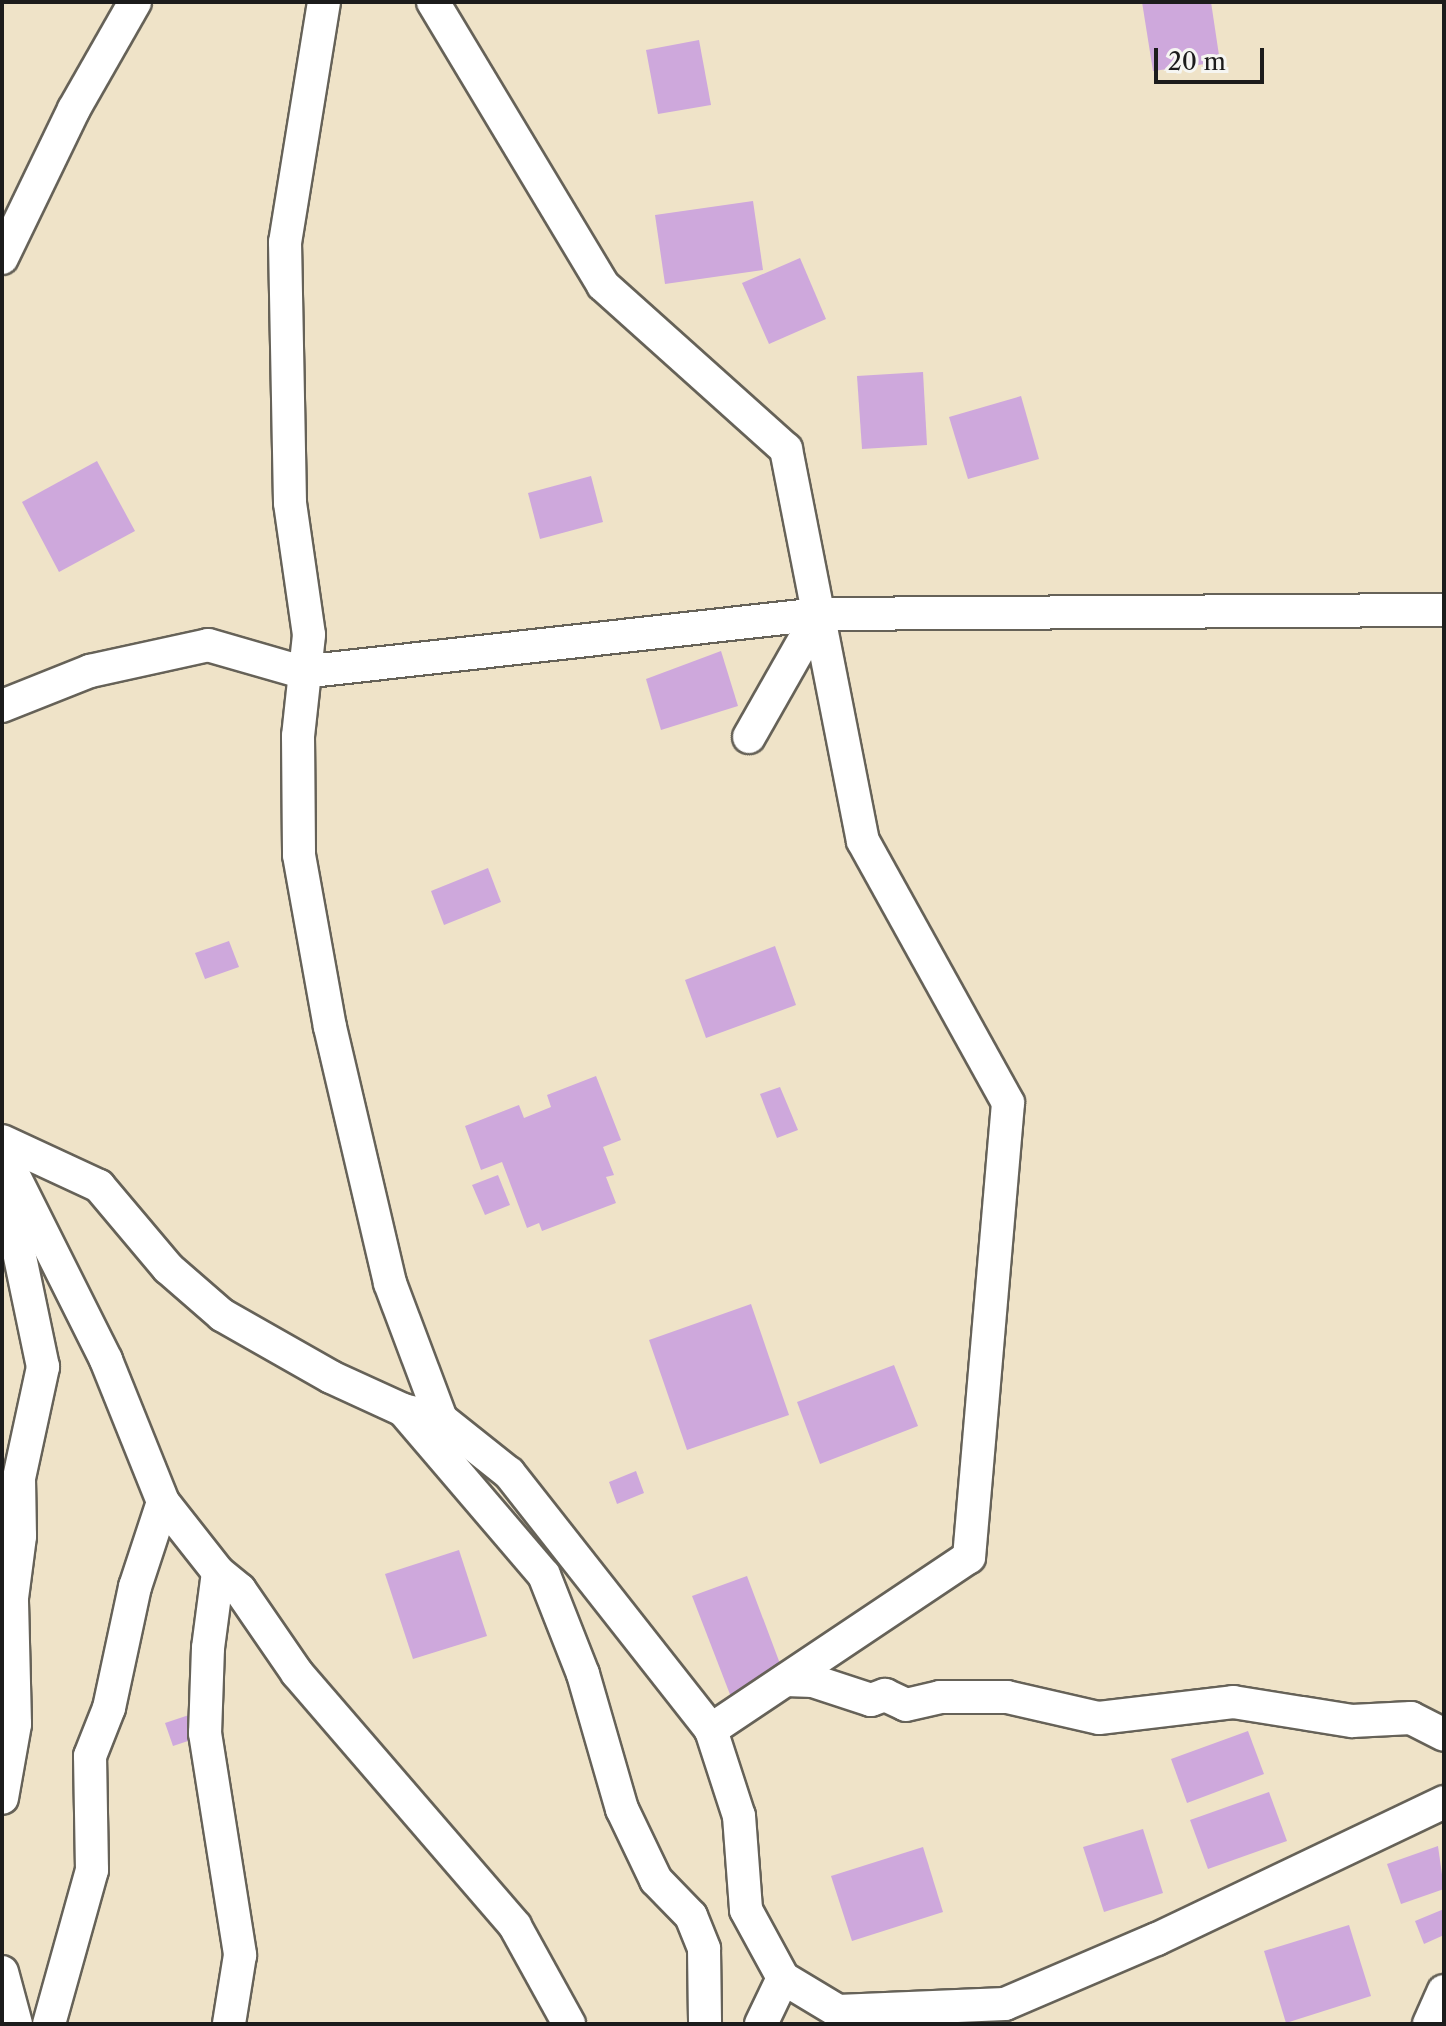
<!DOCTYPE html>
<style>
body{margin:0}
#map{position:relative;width:1446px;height:2026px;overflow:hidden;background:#efe3c8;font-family:"Libre Caslon Text",serif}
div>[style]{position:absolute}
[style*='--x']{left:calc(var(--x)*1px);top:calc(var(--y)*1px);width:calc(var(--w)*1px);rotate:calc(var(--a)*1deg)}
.building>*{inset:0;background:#cea8dc}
.roads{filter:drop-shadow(2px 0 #666258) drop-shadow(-2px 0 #666258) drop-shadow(0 2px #666258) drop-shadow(0 -2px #666258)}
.street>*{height:32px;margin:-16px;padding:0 16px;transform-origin:16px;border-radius:16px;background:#fff}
span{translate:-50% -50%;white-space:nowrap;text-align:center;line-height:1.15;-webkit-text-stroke:6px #f6f6f2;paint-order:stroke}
.frame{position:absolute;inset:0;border:4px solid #1c1c1c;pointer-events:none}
.scale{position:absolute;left:1154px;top:48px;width:110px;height:36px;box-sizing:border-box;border:4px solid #1c1c1c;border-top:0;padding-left:10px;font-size:24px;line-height:28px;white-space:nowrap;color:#1c1c1c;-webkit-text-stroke:6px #f6f6f2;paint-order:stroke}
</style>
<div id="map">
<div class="building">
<i style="clip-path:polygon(1142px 2px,1211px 2px,1220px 62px,1153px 71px)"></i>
<i style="clip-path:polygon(699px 40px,711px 105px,658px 114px,646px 50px)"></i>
<i style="clip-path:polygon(753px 201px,763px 270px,665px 284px,655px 215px)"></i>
<i style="clip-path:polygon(800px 258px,826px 319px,769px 344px,742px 283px)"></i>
<i style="clip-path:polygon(923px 372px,927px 445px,862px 449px,857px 376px)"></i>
<i style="clip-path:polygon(1021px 396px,1039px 459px,968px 479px,949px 417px)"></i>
<i style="clip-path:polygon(97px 461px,135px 531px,59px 572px,22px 502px)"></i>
<i style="clip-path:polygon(591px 476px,603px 522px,540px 539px,528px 493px)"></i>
<i style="clip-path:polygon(721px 651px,738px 706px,661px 730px,646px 679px)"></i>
<i style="clip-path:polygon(488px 868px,501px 902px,444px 925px,431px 891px)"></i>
<i style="clip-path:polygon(229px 941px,239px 967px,205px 979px,195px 953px)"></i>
<i style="clip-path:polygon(775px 946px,796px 1005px,706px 1038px,685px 980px)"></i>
<i style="clip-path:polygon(596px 1076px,621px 1140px,603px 1147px,614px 1175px,606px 1177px,616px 1203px,542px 1231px,539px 1223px,527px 1228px,502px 1162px,481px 1170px,465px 1126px,519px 1105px,524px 1118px,551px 1107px,547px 1095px)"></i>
<i style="clip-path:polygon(780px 1087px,798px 1130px,777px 1138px,760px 1094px)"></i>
<i style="clip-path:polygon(498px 1175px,510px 1205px,485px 1215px,472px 1185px)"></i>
<i style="clip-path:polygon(751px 1304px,789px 1415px,687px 1450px,649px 1340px)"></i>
<i style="clip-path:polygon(894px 1365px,918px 1426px,820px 1464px,797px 1402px)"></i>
<i style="clip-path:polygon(636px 1471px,644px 1493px,617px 1504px,609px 1482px)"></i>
<i style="clip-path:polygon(459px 1550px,487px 1636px,413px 1659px,385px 1574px)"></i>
<i style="clip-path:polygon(747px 1576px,785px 1677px,731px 1697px,692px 1596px)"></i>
<i style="clip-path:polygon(189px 1715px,197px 1738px,173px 1746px,165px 1723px)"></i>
<i style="clip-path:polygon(1248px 1731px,1264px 1774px,1187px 1803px,1171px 1759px)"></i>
<i style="clip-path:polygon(1269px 1792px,1287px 1841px,1208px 1869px,1190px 1820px)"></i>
<i style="clip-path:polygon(1143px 1829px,1163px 1893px,1104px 1912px,1083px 1847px)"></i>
<i style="clip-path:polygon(1438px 1846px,1444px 1889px,1401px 1904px,1387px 1864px)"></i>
<i style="clip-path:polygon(923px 1847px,943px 1912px,852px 1941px,831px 1876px)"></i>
<i style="clip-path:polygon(1444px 1909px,1444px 1935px,1424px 1944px,1415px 1921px)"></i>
<i style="clip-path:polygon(1349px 1925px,1371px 1996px,1286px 2023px,1264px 1951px)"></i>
</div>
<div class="roads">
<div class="street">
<i style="--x:324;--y:2;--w:243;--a:99.2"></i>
<i style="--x:285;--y:242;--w:261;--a:88.9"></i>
<i style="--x:290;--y:503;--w:133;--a:81.8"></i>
<i style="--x:309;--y:635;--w:102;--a:96.2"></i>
<i style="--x:298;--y:736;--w:119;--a:89.5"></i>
<i style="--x:299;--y:855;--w:175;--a:79.8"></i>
<i style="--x:330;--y:1027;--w:263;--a:76.8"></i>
<i style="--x:390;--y:1283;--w:145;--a:69.4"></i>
<i style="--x:433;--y:2;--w:330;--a:59"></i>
<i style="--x:603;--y:285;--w:246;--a:41.9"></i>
<i style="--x:786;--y:449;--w:399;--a:78.9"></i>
<i style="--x:863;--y:841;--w:299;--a:61"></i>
<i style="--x:1008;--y:1103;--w:456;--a:94.9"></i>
<i style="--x:969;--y:1557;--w:311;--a:146.2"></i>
<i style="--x:2;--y:258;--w:165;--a:-64.2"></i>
<i style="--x:74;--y:109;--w:123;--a:-60.3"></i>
<i style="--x:2;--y:706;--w:95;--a:-21.7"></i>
<i style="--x:90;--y:671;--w:121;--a:-12.4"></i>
<i style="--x:208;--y:645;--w:98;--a:16"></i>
<i style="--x:302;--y:672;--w:520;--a:-6.4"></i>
<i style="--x:819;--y:614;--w:625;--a:-0.37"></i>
<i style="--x:749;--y:737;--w:142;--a:-60.4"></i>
<i style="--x:2;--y:1141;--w:107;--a:24.9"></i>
<i style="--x:99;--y:1186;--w:107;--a:49.9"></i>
<i style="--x:168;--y:1268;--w:72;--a:41"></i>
<i style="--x:222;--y:1315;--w:125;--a:29.6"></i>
<i style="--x:331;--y:1377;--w:79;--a:24.6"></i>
<i style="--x:403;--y:1410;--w:39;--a:13"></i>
<i style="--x:441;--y:1419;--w:87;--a:38.5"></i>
<i style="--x:509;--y:1473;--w:327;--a:51.8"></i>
<i style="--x:711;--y:1730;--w:90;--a:72"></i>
<i style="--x:739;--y:1816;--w:94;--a:85.7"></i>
<i style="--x:746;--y:1910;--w:77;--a:61.4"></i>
<i style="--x:783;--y:1978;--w:64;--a:31"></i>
<i style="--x:838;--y:2011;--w:167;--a:-2.4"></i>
<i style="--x:1005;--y:2004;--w:165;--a:-23.2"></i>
<i style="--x:1157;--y:1939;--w:318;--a:-25.5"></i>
<i style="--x:2;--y:1152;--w:233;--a:63.4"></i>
<i style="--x:106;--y:1360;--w:153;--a:68.1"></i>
<i style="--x:163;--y:1502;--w:89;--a:51.8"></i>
<i style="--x:218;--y:1572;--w:28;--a:39"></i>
<i style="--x:240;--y:1590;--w:101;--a:55.5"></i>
<i style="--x:297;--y:1673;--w:334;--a:49.2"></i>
<i style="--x:515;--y:1926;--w:112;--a:61.1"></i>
<i style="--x:403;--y:1410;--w:217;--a:49.5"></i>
<i style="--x:544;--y:1575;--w:106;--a:68.5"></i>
<i style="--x:583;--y:1674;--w:141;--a:73.9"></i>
<i style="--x:622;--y:1809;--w:79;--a:64.4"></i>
<i style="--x:656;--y:1880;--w:50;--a:45.8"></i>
<i style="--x:691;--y:1916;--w:35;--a:68"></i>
<i style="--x:704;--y:1949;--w:75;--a:89.2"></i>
<i style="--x:218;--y:1572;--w:77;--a:97.5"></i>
<i style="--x:208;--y:1648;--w:85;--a:92"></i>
<i style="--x:205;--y:1733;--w:225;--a:81"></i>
<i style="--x:240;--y:1955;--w:70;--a:99.1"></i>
<i style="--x:786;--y:1680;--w:27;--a:2"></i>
<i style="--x:813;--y:1681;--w:61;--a:18.1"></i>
<i style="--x:871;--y:1700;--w:15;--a:-20"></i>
<i style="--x:885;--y:1695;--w:23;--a:25"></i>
<i style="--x:906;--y:1705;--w:35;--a:-13"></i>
<i style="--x:940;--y:1697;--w:67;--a:0"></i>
<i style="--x:1007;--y:1697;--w:94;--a:12.9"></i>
<i style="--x:1099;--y:1718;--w:135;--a:-6.8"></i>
<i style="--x:1233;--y:1702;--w:121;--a:9.1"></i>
<i style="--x:1352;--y:1721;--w:59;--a:-2.9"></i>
<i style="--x:1411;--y:1718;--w:37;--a:27"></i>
<i style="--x:2;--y:1798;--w:75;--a:-80"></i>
<i style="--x:15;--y:1724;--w:126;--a:-91.4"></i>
<i style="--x:12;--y:1598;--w:63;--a:-82.6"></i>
<i style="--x:20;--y:1536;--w:58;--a:-91"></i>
<i style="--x:19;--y:1478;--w:114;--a:-77.8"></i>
<i style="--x:43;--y:1367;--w:181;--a:-101.8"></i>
<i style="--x:2;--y:1972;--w:54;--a:74.9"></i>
<i style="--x:49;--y:2024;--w:160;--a:-74.4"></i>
<i style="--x:92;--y:1870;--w:114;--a:-91"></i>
<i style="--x:90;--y:1756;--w:52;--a:-68.4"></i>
<i style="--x:109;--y:1708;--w:124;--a:-77.9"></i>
<i style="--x:135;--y:1587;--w:89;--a:-71.8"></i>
<i style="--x:761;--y:2024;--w:51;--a:-64.4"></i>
<i style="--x:1429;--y:2024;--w:36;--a:-66"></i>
</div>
</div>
<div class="frame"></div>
<div class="scale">20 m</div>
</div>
